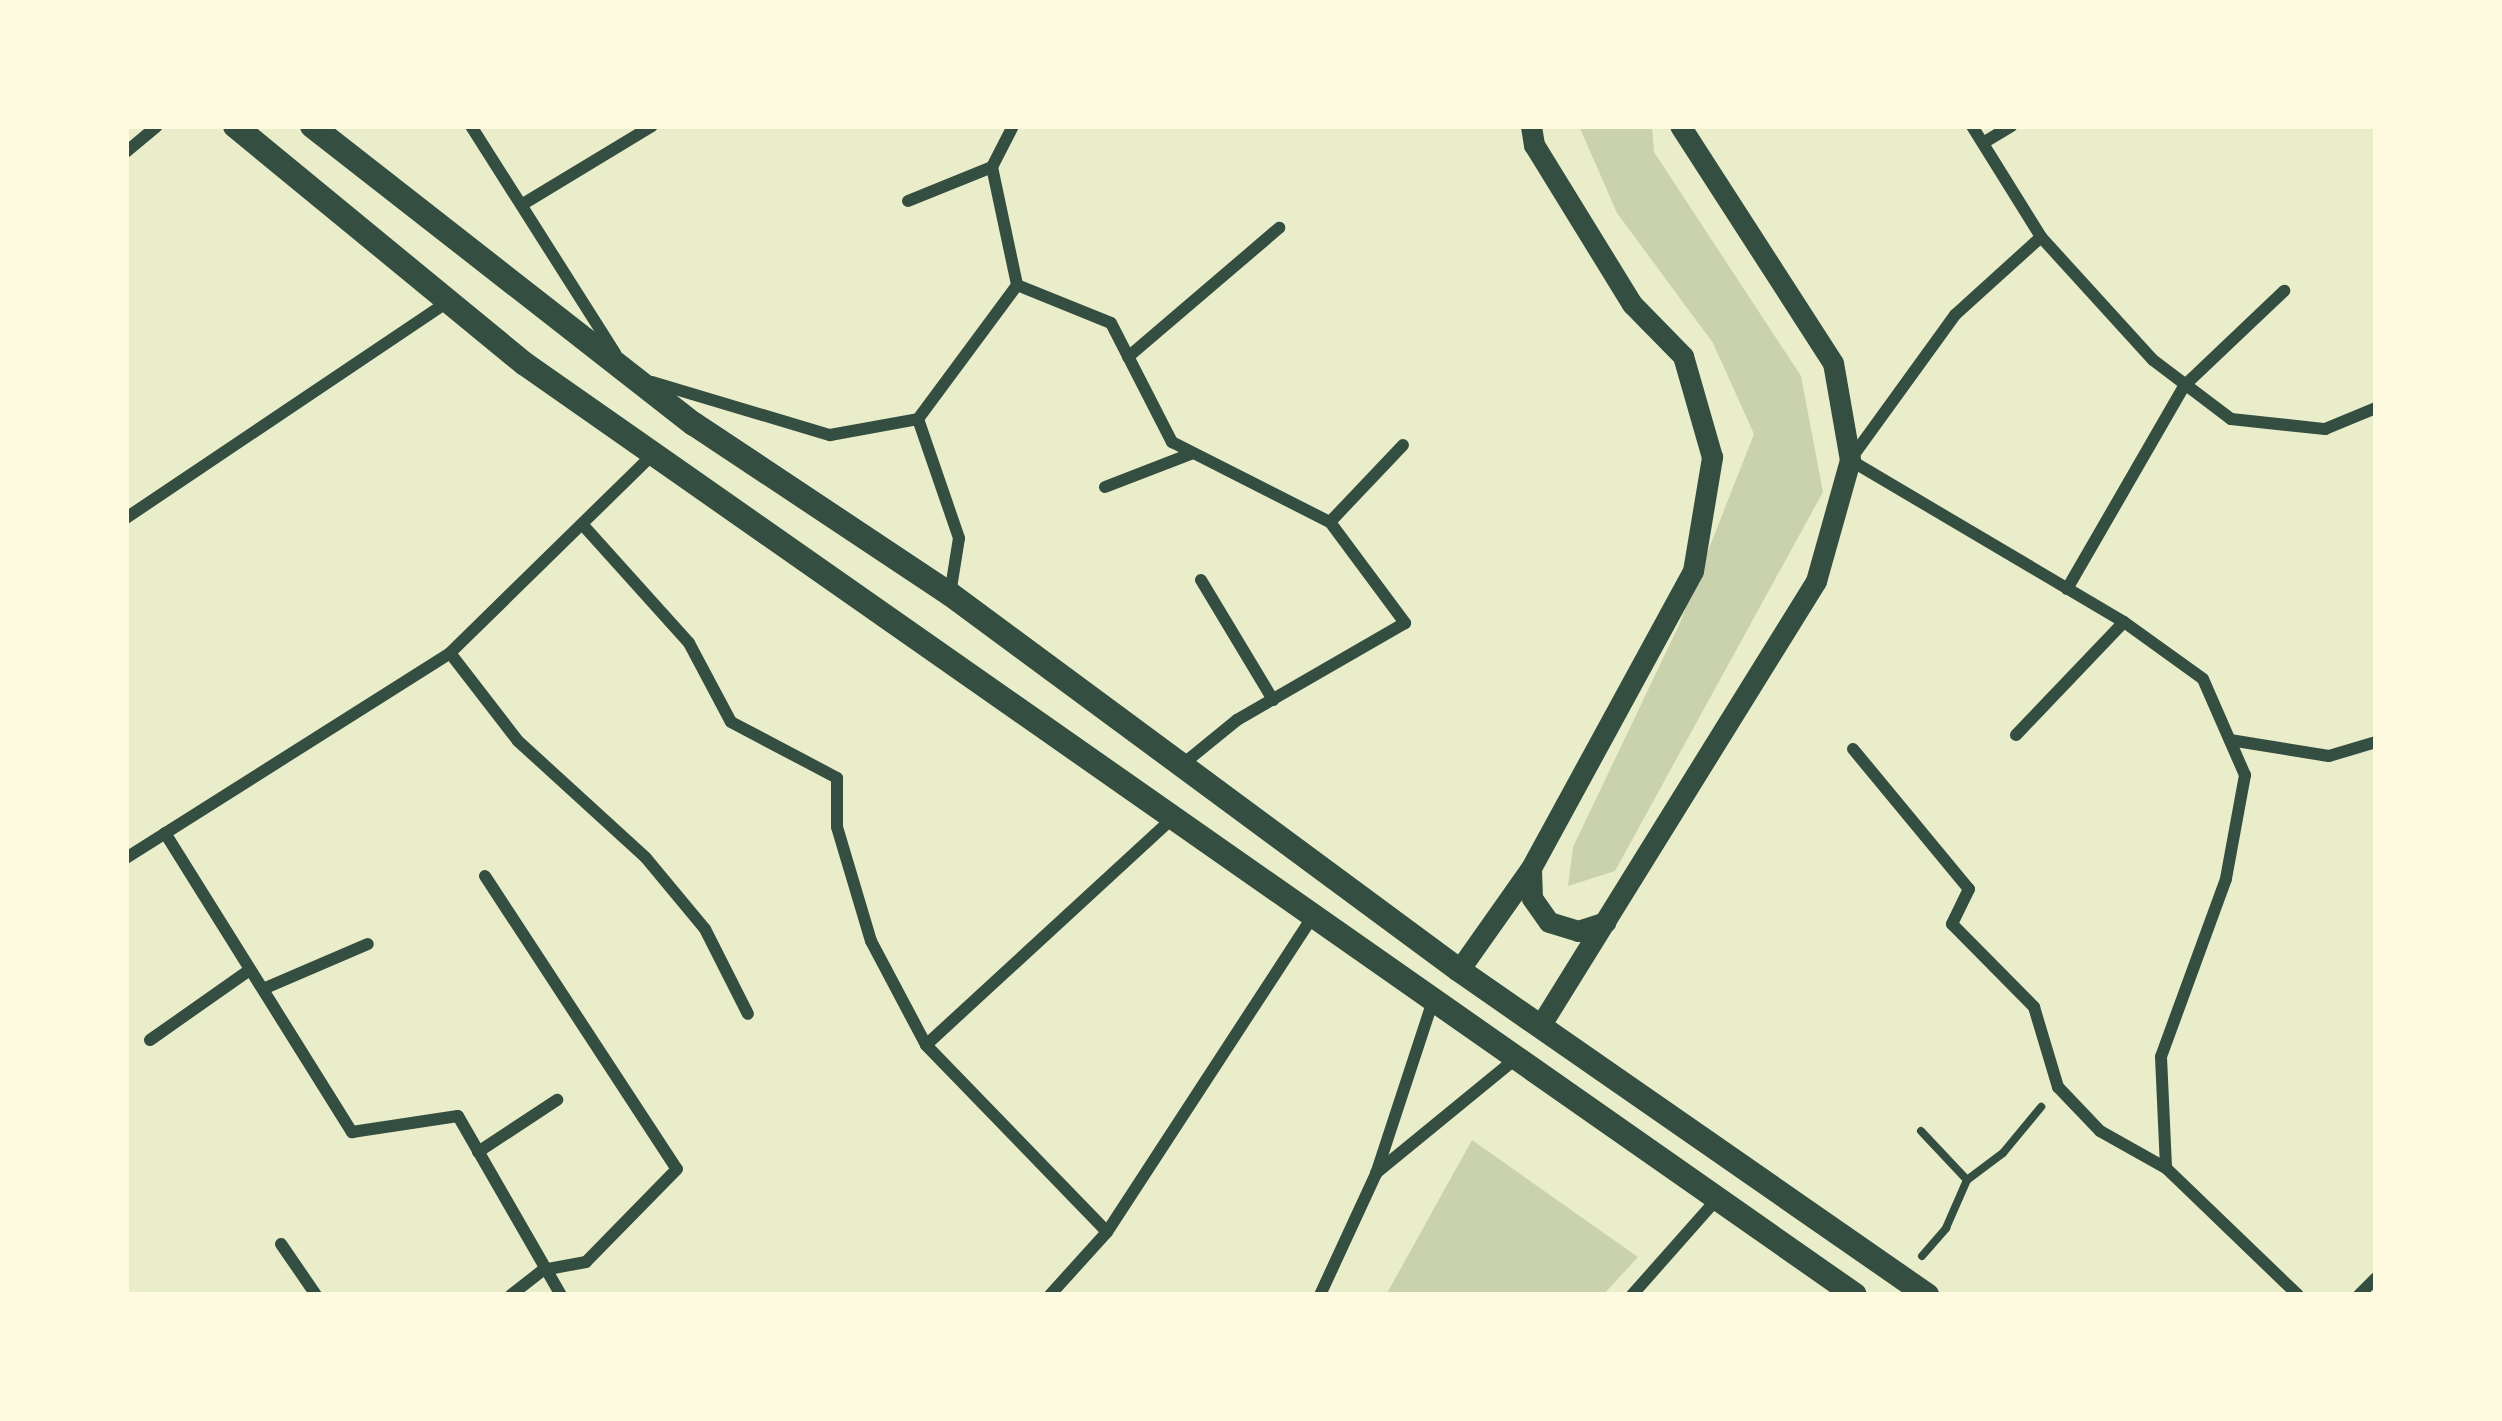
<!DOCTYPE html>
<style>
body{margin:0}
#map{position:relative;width:2502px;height:1421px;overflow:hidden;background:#e9edc9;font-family:"Noto Serif",serif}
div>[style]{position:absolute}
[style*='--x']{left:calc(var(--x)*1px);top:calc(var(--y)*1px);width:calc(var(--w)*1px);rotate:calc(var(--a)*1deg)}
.green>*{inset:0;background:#cad2ad}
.path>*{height:8px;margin:-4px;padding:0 4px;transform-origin:4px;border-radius:4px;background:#344e41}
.minor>*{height:12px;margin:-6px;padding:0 6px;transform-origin:6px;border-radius:6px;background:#344e41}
.tertiary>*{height:21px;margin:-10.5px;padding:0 10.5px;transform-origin:10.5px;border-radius:10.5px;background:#344e41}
.secondary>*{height:24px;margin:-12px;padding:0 12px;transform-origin:12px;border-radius:12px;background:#344e41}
span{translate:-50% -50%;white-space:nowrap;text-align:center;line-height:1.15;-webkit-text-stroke:9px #fefae0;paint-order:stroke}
.frame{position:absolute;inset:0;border:129px solid #fefae0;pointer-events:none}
</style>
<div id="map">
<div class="green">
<i style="clip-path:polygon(1579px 126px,1652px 126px,1654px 152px,1801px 376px,1823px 492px,1615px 871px,1568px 886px,1573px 847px,1679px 625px,1754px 434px,1713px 343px,1617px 213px)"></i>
<i style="clip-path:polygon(1472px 1140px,1638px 1257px,1603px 1295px,1386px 1295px)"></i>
</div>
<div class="path">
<i style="--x:1921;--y:1131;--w:67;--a:46.8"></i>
<i style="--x:1922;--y:1256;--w:37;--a:-49"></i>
<i style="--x:1946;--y:1228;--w:52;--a:-66.4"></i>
<i style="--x:1967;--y:1180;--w:45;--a:-36.9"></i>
<i style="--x:2003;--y:1153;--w:60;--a:-50.4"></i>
</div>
<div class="minor">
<i style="--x:471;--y:126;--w:269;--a:57.6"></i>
<i style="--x:1013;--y:126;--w:46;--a:117.1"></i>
<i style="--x:992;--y:167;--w:121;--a:78"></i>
<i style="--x:1972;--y:126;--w:131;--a:58.1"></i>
<i style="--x:2041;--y:237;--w:166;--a:47.7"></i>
<i style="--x:2153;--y:360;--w:98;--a:37.1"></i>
<i style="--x:2231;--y:419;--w:95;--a:6.1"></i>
<i style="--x:2325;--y:429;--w:55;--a:-22.4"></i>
<i style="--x:1983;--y:143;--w:33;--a:-31"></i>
<i style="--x:126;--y:152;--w:40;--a:-40"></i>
<i style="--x:908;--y:201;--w:91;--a:-22"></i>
<i style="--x:523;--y:204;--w:151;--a:-31.2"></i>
<i style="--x:2041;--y:237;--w:116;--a:137.8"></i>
<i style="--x:1955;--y:315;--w:179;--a:125.9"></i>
<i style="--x:1850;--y:460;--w:318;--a:30.6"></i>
<i style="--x:2124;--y:622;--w:97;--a:35.8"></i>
<i style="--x:2203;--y:679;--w:105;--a:66.4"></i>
<i style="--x:2245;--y:775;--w:106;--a:100.4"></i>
<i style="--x:2226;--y:879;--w:189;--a:110.1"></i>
<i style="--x:2161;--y:1057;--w:111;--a:87.4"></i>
<i style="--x:2166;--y:1168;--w:183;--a:43.9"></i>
<i style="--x:1128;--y:357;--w:199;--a:-40.5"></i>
<i style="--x:652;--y:382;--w:186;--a:16.6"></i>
<i style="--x:830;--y:435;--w:89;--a:-10.3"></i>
<i style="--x:918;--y:419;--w:126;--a:71"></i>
<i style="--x:959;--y:538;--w:57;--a:99.1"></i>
<i style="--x:918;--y:419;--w:167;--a:-53.5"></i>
<i style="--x:1017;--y:285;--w:101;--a:22"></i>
<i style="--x:1111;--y:323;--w:134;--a:62.9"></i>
<i style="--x:1172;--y:442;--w:177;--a:26.9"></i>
<i style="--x:1330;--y:522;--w:126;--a:53.4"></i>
<i style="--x:1405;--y:623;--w:194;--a:150"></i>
<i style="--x:1237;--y:720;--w:70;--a:140.8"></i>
<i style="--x:1105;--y:487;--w:94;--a:-21.1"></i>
<i style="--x:126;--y:518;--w:389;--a:-33.9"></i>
<i style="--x:1330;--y:522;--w:106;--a:-46.5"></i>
<i style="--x:582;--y:524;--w:160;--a:48"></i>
<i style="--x:689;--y:643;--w:89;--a:62"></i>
<i style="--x:731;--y:722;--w:120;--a:27.8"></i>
<i style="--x:837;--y:778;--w:49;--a:90"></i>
<i style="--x:837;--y:827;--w:119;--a:73.4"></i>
<i style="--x:871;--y:941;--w:118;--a:62.1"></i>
<i style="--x:926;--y:1045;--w:260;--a:45.9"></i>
<i style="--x:1201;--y:580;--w:140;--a:59"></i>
<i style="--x:2067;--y:589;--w:236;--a:-60"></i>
<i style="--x:2185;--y:385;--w:137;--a:-43.5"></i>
<i style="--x:450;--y:653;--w:111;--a:52.3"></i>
<i style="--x:518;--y:741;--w:173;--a:42.4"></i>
<i style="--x:646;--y:858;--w:92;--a:50.3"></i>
<i style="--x:705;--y:929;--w:95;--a:63.2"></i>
<i style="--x:2016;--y:735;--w:156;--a:-46.3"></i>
<i style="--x:2230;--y:740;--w:100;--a:9.2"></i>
<i style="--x:2329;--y:756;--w:49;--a:-16.6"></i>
<i style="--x:1853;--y:749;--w:182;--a:50.4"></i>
<i style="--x:1969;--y:889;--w:39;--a:116"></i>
<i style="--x:1952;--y:924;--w:117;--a:45.3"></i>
<i style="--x:2034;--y:1007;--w:84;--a:73.3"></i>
<i style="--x:2058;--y:1087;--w:61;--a:46.3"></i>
<i style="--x:2100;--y:1131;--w:76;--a:29.3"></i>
<i style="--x:165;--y:833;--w:353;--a:58"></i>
<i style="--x:352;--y:1132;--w:107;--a:-8.6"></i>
<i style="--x:458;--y:1116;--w:207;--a:60.1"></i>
<i style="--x:126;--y:858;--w:383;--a:-32.3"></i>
<i style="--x:450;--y:653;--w:283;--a:-44.4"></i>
<i style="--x:485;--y:876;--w:350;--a:56.8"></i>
<i style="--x:677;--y:1169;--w:130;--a:134.4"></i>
<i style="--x:586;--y:1262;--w:44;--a:169.5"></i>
<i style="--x:543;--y:1270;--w:41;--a:142"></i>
<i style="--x:263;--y:989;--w:114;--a:-23.2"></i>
<i style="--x:150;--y:1040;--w:120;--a:-35.1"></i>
<i style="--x:926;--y:1045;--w:334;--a:-42.6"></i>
<i style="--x:478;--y:1152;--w:95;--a:-33.4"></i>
<i style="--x:1376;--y:1173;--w:178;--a:-39.3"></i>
<i style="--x:281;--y:1244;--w:62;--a:55.5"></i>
<i style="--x:1050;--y:1295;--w:85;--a:-47.9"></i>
<i style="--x:1107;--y:1232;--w:375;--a:-56.9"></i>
<i style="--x:1320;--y:1295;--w:133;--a:-65.2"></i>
<i style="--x:1376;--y:1174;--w:179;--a:-71.8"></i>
<i style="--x:1632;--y:1295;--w:128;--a:-48.5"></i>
<i style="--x:2359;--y:1295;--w:24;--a:-45"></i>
</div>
<div class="tertiary">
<i style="--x:1531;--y:869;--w:29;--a:88"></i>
<i style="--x:1532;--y:898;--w:29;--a:55"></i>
<i style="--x:1549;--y:922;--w:30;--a:17"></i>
<i style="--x:1578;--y:931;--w:29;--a:-18"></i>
<i style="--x:1459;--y:970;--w:125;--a:-54.8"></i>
<i style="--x:1531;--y:868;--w:338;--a:-61.4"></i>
<i style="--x:1693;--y:571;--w:116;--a:-80.5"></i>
<i style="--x:1712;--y:457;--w:105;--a:-106"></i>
<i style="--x:1683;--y:356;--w:73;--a:-134.4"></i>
<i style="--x:1632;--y:304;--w:187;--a:-121.6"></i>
<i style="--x:1534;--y:145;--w:19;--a:-99"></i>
<i style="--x:1540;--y:1026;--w:524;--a:-58.19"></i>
<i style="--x:1816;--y:581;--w:126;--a:-74.3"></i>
<i style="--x:1850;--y:460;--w:98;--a:-99.9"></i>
<i style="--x:1833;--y:363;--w:282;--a:-122.8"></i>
</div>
<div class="secondary">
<i style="--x:235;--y:126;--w:375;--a:39.4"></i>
<i style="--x:525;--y:364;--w:1623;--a:34.99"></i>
<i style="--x:312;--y:126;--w:484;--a:38"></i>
<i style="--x:694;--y:424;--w:307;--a:33.6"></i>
<i style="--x:950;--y:594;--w:633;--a:36.45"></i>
<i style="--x:1459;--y:970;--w:570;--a:34.78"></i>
</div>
<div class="frame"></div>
</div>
